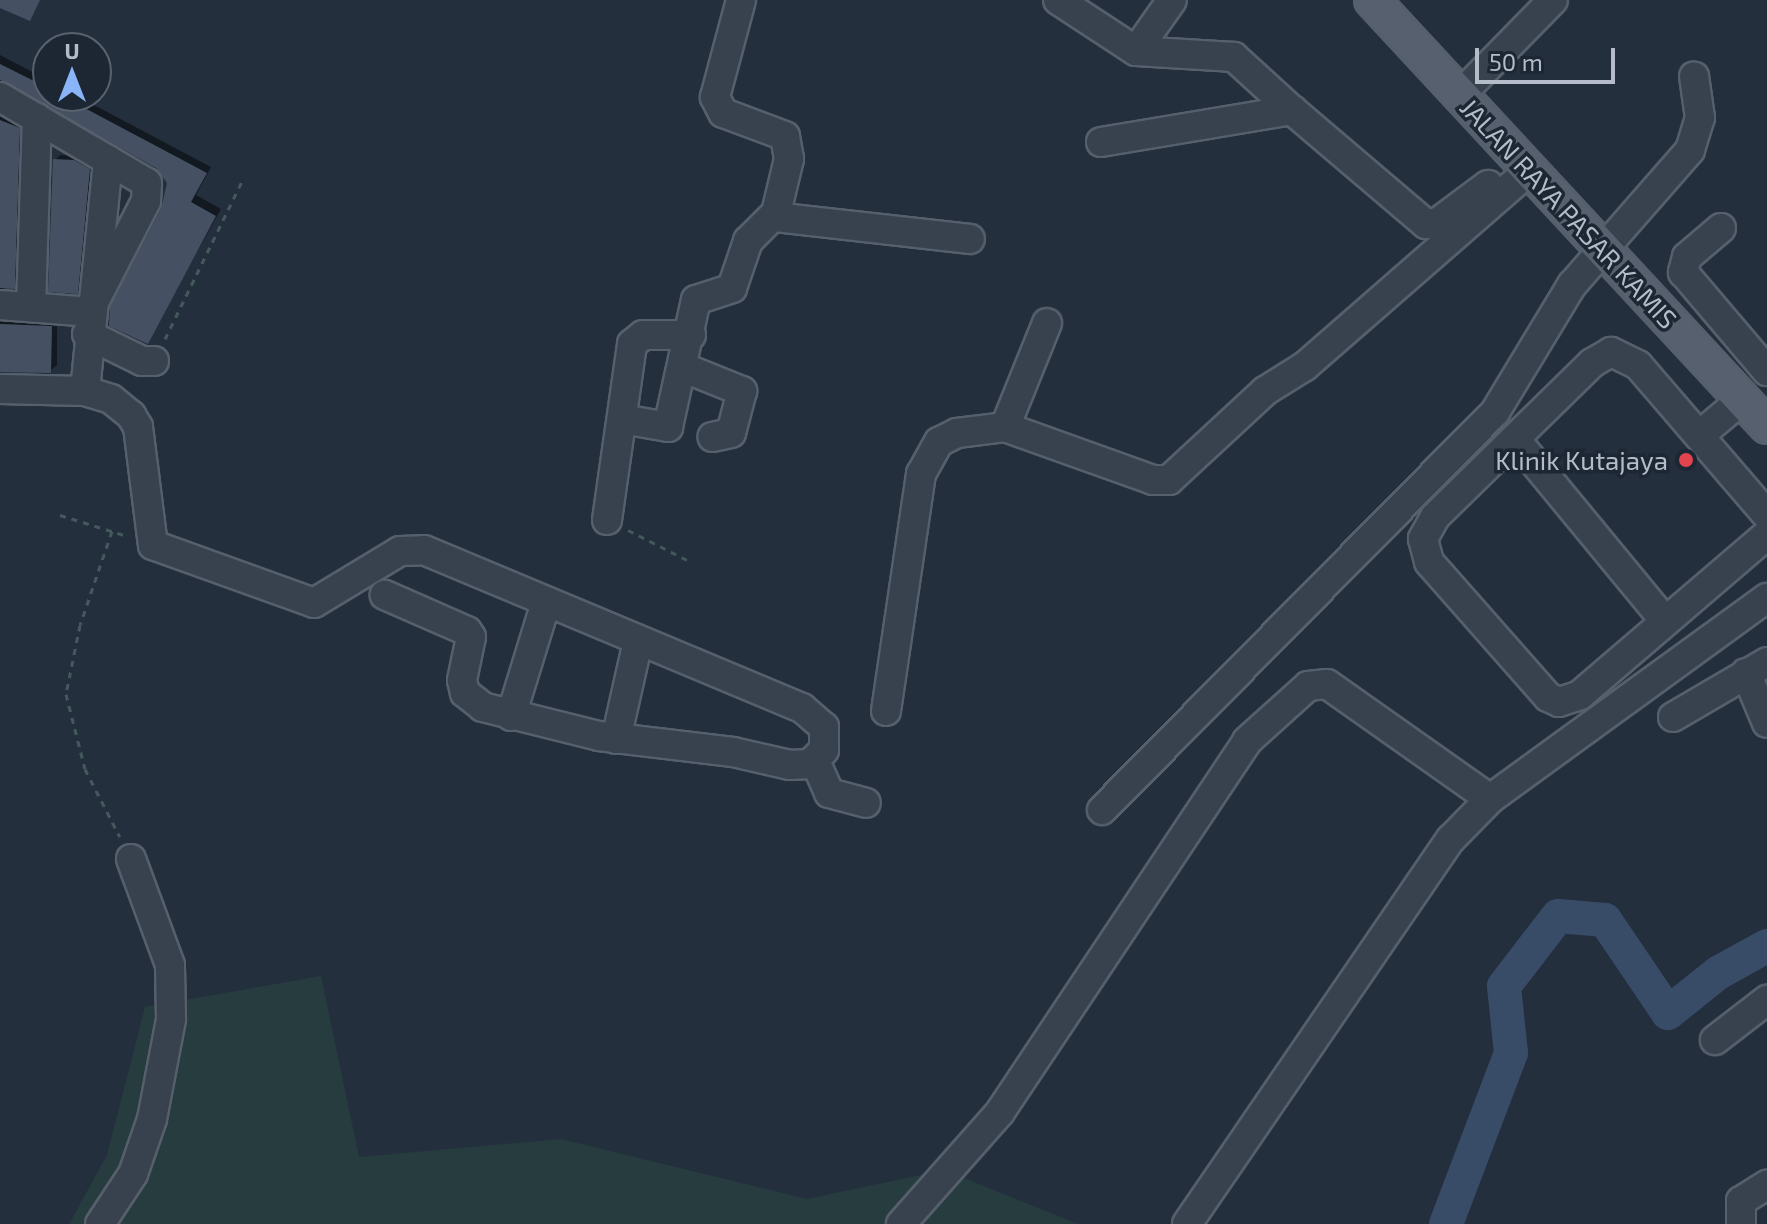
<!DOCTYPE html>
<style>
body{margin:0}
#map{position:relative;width:1767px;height:1224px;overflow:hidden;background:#242f3e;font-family:"Exo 2",sans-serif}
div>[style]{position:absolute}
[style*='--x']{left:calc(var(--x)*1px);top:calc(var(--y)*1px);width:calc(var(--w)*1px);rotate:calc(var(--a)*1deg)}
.green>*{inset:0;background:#263c3f}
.shadow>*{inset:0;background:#0007}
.river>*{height:34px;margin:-17px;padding:0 17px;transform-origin:17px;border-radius:17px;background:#394c67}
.building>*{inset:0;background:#455162}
.path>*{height:3px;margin-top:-1.5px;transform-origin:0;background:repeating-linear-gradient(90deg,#44595c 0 6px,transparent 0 12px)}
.roads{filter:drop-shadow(2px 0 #565f6c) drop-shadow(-2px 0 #565f6c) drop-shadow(0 2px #565f6c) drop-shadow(0 -2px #565f6c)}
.minor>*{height:28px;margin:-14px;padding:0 14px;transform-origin:14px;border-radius:14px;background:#38414e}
.major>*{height:34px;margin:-17px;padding:0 17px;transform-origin:17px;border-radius:17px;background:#56606e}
.dots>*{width:22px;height:22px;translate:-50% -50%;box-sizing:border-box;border:4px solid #1d2633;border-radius:50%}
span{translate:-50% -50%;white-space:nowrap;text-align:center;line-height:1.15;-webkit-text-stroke:7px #1d2633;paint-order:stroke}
.street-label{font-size:26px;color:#b4bcc9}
.poi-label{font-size:26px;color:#b4bcc9}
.right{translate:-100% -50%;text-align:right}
.north{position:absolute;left:32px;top:32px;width:80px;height:80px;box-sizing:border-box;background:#1d2633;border:2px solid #59626f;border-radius:50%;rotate:0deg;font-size:22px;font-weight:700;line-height:32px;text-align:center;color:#b4bcc9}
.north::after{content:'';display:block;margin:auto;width:28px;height:36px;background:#8ab4f8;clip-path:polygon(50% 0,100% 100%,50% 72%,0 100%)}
.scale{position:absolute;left:1475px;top:48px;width:140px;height:36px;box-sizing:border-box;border:4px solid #b4bcc9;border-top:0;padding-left:10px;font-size:24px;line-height:28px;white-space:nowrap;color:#b4bcc9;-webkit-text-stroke:6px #1d2633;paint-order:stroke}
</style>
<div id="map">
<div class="green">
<i style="clip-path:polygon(321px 976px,359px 1157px,561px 1139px,807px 1199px,944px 1170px,1078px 1224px,69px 1224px,107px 1155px,145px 1007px)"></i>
</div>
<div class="shadow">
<i style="clip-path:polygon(0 55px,48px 80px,48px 96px,77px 96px,211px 167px,196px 195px,221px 209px,147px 342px,169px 182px,157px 167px,9px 80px,0 81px)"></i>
<i style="clip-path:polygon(0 108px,24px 123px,19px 282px,0 290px)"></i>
<i style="clip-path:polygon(60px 155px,80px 156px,94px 164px,82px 287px,77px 292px,55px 160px)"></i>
<i style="clip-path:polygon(0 318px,57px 320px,57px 365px,50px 371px,0 371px)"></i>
</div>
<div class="river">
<i style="--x:1446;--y:1224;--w:183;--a:-69.2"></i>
<i style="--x:1511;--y:1053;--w:67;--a:-96"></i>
<i style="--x:1504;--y:986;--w:88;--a:-52.4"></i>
<i style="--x:1558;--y:916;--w:47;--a:4.9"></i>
<i style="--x:1605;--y:920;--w:112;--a:55.9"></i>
<i style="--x:1668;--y:1013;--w:64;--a:-38.7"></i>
<i style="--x:1718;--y:973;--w:56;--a:-28.9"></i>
</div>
<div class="building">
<i style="clip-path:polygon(0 0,40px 0,30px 21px,0 8px)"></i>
<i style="clip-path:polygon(0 64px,48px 88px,48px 96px,62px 96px,207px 173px,191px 202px,216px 216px,148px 344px,109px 326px,110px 307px,161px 209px,167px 183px,156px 168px,0 80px)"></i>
<i style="clip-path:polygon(0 120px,20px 128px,15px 289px,0 288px)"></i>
<i style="clip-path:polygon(53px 159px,74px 160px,90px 169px,78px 294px,48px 292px)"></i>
<i style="clip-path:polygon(0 324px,52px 326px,51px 373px,0 372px)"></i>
</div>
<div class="path">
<i style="--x:165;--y:339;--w:176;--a:-64"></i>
<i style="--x:60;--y:515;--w:70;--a:17.4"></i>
<i style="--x:628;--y:530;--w:68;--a:26.9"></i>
<i style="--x:112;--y:531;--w:99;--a:108.8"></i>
<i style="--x:80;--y:625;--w:70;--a:101.5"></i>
<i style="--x:66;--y:694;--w:77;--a:75.8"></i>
<i style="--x:85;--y:769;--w:76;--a:62.8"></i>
</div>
<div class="roads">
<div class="minor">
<i style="--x:1058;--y:0;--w:93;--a:33.2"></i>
<i style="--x:1136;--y:51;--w:62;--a:-54.8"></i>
<i style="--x:1459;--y:96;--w:134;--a:-45.6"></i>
<i style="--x:0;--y:97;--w:170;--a:30.3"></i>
<i style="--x:147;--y:183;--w:18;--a:93"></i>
<i style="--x:146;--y:201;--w:116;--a:117.2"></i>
<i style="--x:1292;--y:110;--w:176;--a:40.4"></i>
<i style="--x:1426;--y:224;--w:11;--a:-5"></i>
<i style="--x:1437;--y:223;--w:64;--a:-36.7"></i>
<i style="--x:1101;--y:142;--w:194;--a:-9.5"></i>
<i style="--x:1292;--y:110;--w:79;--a:-137.6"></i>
<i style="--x:1234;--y:57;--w:98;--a:-176.5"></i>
<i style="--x:774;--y:217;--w:197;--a:6.4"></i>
<i style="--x:1721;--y:228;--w:45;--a:139.5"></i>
<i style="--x:1687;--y:257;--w:16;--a:105"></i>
<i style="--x:1683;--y:272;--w:130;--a:49.7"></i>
<i style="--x:0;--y:305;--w:92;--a:4.4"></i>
<i style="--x:31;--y:307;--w:189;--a:-88.2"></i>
<i style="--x:87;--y:334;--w:61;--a:26.1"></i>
<i style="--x:142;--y:361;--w:12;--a:0"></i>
<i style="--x:682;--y:367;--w:65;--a:21.8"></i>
<i style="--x:742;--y:391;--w:43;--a:104.7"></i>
<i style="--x:731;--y:433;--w:19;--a:168"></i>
<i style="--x:0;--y:389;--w:85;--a:1.3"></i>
<i style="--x:85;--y:391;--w:27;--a:17"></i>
<i style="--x:111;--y:399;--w:26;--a:39"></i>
<i style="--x:131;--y:415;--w:14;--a:60"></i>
<i style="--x:138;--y:427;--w:119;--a:82.8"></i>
<i style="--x:153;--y:545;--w:171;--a:19.8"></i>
<i style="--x:314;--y:603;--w:100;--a:-31.2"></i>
<i style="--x:400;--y:551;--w:24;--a:-2"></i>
<i style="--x:424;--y:550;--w:410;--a:22.7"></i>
<i style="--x:802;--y:708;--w:29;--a:41"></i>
<i style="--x:824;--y:727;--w:23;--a:90"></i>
<i style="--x:824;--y:750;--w:20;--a:135"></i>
<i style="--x:810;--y:764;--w:20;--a:177"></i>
<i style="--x:790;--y:765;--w:58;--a:-167.2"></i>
<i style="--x:733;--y:752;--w:135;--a:-173.2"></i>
<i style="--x:599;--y:736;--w:120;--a:-166"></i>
<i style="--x:483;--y:707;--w:23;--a:-142"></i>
<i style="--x:465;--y:693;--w:13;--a:-103"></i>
<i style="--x:462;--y:680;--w:44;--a:-78.2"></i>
<i style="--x:471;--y:637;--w:7;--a:-124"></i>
<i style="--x:467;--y:631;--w:90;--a:-156.3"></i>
<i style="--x:85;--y:391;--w:232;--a:-84.3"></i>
<i style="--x:622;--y:419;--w:47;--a:9.9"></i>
<i style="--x:668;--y:427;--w:130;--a:-77.6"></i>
<i style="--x:696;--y:300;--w:38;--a:-18"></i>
<i style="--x:732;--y:288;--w:50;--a:-71.2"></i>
<i style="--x:748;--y:241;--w:40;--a:-45"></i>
<i style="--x:776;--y:213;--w:56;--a:-76.5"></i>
<i style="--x:789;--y:159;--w:23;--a:-100"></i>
<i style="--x:785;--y:136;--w:66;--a:-159.6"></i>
<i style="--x:723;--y:113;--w:18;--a:-117"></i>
<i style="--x:715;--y:97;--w:100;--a:-75"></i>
<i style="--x:1005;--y:427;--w:112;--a:-68"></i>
<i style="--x:1701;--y:434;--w:56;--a:-39.9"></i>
<i style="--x:1515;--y:439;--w:234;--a:50.5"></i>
<i style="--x:1767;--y:515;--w:198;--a:-130.7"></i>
<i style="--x:1638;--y:365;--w:30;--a:-154"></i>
<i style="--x:1611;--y:352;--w:22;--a:150"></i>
<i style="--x:1592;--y:363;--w:220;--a:135.6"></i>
<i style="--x:1435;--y:517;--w:25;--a:119"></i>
<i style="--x:1423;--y:539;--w:24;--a:75"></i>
<i style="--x:1429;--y:562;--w:180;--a:48.6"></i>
<i style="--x:1548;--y:697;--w:12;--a:24"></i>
<i style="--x:1559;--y:702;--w:22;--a:-18"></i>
<i style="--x:1580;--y:695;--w:246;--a:-40.6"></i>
<i style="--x:607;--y:520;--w:178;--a:-81.9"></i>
<i style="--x:632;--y:344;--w:14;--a:-39"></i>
<i style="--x:643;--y:335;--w:48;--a:0"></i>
<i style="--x:1746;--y:673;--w:54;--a:67.2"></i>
<i style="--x:886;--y:711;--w:240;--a:-81.6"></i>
<i style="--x:921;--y:474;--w:37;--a:-61"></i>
<i style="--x:939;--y:442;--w:20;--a:-27"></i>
<i style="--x:957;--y:433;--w:48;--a:-7.1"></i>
<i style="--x:1005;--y:427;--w:157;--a:19.7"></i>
<i style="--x:1153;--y:480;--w:16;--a:0"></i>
<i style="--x:1169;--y:480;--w:131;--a:-42.8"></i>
<i style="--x:1265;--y:391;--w:47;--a:-32"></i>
<i style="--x:1305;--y:366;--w:295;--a:-41.1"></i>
<i style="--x:511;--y:716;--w:119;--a:-72.9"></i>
<i style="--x:1673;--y:717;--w:109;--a:-30.3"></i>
<i style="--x:616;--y:739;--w:100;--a:-77.3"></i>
<i style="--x:815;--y:761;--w:35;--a:66"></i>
<i style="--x:829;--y:793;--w:38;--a:15"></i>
<i style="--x:1102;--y:810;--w:559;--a:-45.36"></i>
<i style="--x:1495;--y:412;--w:149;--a:-58.8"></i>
<i style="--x:1572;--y:285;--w:179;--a:-48.8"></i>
<i style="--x:1690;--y:150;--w:34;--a:-73"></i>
<i style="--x:1700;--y:118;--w:42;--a:-98.1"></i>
<i style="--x:1715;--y:1040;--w:66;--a:-37.6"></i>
<i style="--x:100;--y:1224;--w:60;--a:-56.6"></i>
<i style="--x:133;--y:1174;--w:58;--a:-70.9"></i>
<i style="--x:152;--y:1119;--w:102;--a:-79.2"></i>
<i style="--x:171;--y:1019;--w:54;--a:-91.1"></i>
<i style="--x:170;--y:965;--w:113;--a:-110.2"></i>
<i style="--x:901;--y:1224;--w:149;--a:-48.5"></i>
<i style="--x:1000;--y:1112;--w:446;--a:-56.3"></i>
<i style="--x:1247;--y:741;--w:82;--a:-42"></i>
<i style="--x:1308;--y:686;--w:19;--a:-6"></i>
<i style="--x:1327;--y:684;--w:199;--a:35.2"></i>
<i style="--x:1187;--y:1224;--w:467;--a:-55.6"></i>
<i style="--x:1451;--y:839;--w:56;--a:-45.7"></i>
<i style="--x:1490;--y:799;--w:342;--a:-36"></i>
<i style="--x:1741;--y:1224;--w:23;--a:-90"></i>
<i style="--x:1741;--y:1201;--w:31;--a:-32"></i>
</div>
<div class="major">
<i style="--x:1372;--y:0;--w:581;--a:47.16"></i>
</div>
</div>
<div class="dots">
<i style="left:1686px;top:460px;background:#e0444e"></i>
</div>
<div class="street-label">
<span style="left:1569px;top:213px;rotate:47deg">JALAN RAYA PASAR KAMIS</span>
</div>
<div class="poi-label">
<span class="right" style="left:1668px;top:460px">Klinik Kutajaya</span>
</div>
<div class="north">U</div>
<div class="scale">50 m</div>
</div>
